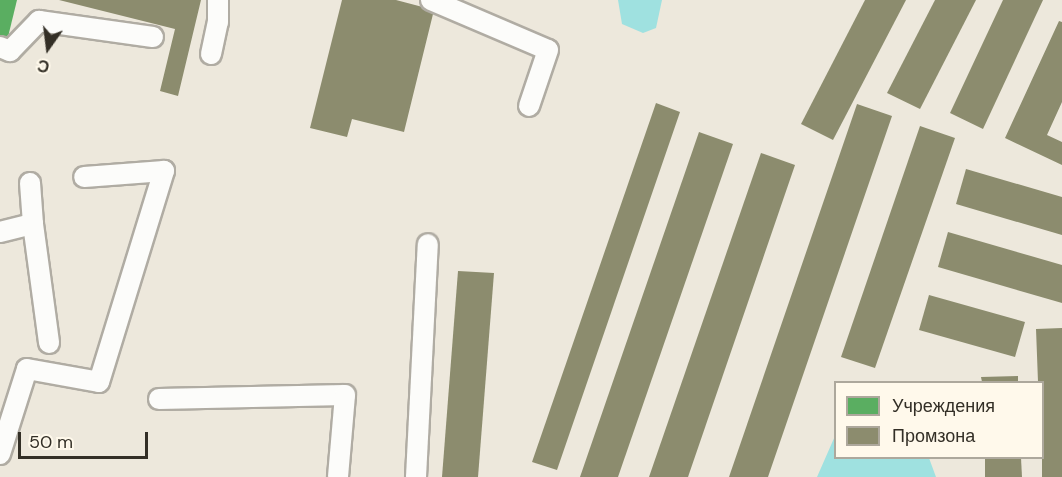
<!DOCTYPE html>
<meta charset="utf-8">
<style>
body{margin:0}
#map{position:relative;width:1062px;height:477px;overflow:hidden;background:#ede8dc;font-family:"DM Sans",sans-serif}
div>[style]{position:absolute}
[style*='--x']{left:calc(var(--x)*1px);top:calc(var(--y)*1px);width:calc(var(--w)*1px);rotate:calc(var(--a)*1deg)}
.water>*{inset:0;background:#9fe1e0}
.public>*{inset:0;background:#5aae61}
.industry>*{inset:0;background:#8c8c6e}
.roads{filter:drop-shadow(2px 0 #b0aca3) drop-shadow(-2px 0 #b0aca3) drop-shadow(0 2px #b0aca3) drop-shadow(0 -2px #b0aca3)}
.minor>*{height:20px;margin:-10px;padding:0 10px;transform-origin:10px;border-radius:10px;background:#fcfcfa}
span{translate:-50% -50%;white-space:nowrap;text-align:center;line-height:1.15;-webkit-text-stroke:6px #fff9eb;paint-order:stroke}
.legend{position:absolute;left:834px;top:381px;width:210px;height:78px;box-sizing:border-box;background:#fff9eb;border:2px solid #ada89c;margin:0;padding:8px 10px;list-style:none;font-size:18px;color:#332f26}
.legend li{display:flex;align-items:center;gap:12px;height:30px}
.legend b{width:30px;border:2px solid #ada89c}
.north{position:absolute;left:18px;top:18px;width:60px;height:60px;-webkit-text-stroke:4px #fff9eb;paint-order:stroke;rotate:194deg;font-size:16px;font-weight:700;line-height:24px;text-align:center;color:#332f26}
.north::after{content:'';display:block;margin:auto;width:21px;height:27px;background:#332f26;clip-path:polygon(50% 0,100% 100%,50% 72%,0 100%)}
.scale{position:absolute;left:18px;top:432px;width:130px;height:27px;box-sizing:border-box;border:3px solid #332f26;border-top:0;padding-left:8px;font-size:18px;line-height:21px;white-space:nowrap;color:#332f26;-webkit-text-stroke:4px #fff9eb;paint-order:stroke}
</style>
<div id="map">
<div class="water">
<i style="clip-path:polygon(618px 0,662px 0,656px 28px,643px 33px,622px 24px)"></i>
<i style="clip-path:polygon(835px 436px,836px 458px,929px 458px,936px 477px,817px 477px)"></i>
</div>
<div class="public">
<i style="clip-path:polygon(0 0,17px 0,8px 37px,0 35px)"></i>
</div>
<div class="industry">
<i style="clip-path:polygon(59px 0,201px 0,178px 96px,160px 91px,175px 29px)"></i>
<i style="clip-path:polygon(342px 0,396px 0,434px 10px,404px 132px,352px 119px,347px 137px,310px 128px)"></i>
<i style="clip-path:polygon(865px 0,906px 0,833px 140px,801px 124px)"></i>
<i style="clip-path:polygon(935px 0,976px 0,920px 109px,887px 93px)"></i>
<i style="clip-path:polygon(1003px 0,1043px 0,983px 129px,950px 113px)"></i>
<i style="clip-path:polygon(1059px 21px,1062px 22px,1062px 102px,1047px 135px,1062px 142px,1062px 165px,1005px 138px)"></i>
<i style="clip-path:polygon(656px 103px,680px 112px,557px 470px,532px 462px)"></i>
<i style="clip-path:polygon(857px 104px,892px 116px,768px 477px,729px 477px)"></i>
<i style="clip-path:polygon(920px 126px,955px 138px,875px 368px,841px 357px)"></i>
<i style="clip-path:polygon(699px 132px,733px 144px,618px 477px,580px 477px)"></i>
<i style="clip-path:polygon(761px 153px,795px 165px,688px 477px,649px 477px)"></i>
<i style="clip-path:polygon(966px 169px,1062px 197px,1062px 235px,956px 204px)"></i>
<i style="clip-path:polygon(948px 232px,1062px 265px,1062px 303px,938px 267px)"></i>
<i style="clip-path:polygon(458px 271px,494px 273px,478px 477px,442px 477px)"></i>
<i style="clip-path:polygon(929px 295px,1025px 322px,1015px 357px,919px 330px)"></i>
<i style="clip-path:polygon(1062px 328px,1062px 477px,1042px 477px,1042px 382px,1038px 382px,1036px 329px)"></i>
<i style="clip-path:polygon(1018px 376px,1018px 382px,982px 382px,981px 377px)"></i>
<i style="clip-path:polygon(985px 458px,1021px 458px,1022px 477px,985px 477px)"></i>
</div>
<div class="roads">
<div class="minor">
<i style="--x:431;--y:0;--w:127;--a:23.1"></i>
<i style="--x:548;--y:50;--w:59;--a:108.7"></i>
<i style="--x:0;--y:47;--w:11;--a:22"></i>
<i style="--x:10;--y:51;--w:42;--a:-46"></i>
<i style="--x:39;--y:21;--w:115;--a:8"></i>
<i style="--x:211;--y:54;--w:33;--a:-78"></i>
<i style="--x:218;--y:22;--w:22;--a:-90"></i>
<i style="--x:30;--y:183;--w:41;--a:85.8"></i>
<i style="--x:0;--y:232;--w:34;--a:-14"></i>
<i style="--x:33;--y:224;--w:120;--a:82.3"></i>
<i style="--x:159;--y:399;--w:186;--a:-1.2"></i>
<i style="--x:345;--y:395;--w:82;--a:94.9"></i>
<i style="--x:0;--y:454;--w:89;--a:-72.4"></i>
<i style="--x:27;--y:369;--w:73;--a:10.2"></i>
<i style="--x:99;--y:382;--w:221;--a:-72.9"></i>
<i style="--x:164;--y:171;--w:80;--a:175.7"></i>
<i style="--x:416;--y:477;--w:233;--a:-87.1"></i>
</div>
</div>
<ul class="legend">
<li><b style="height:16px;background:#5aae61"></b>Учреждения</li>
<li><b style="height:16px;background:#8c8c6e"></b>Промзона</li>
</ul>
<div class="north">С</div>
<div class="scale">50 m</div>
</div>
